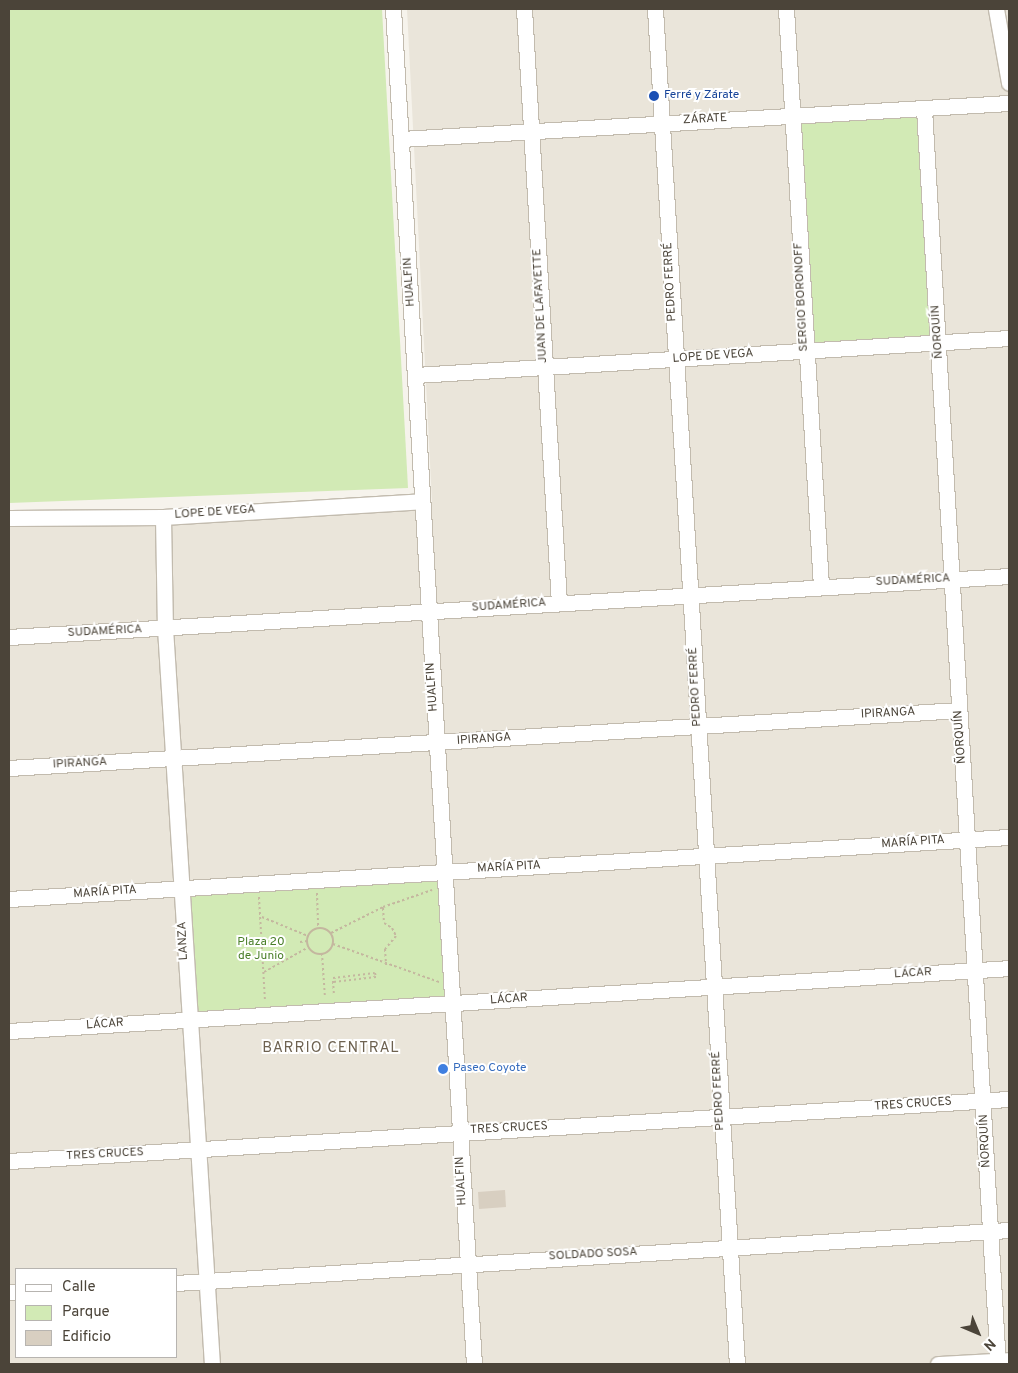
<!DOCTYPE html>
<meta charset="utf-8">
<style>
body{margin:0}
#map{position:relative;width:1018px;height:1373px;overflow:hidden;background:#f6f3ec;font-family:Overpass,sans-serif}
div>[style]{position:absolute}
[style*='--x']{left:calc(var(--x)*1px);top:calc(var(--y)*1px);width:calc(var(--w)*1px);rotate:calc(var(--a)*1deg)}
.residential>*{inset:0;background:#eae5da}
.green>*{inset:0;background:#d2eab5}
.building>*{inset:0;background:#d8cfc1}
.path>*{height:2px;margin-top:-1px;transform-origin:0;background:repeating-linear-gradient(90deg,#c4b79f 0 2.5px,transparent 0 5px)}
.path>.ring{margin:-1px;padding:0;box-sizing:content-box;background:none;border:2px solid #c4b79f;border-radius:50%}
.roads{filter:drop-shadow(1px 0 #c2bbae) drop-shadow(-1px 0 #c2bbae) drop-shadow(0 1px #c2bbae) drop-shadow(0 -1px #c2bbae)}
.minor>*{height:15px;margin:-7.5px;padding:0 7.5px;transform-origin:7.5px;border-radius:7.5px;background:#fff}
.dots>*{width:14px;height:14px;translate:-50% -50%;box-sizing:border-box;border:2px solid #fff;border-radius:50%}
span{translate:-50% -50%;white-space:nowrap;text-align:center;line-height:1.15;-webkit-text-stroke:4px #fff;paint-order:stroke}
.transit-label{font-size:12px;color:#164399}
.left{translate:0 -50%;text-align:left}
.street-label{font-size:12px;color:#4b4439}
.park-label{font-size:12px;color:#4a7f2a}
.shop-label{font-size:12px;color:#366cbe}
.quarter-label{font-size:15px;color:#6e6250;letter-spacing:1px}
.frame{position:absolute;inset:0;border:10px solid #4b4439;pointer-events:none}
.legend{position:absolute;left:15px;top:1268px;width:162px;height:90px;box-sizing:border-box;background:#fff;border:1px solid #b7b4b0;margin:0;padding:6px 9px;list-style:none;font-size:15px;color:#4b4439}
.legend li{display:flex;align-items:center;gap:10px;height:25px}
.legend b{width:25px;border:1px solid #b7b4b0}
.north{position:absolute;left:953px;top:1308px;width:50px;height:50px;-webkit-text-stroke:4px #fff;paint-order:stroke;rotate:135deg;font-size:14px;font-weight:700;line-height:20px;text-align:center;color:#4b4439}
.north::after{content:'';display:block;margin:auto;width:18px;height:22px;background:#4b4439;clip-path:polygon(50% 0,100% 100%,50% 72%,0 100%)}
</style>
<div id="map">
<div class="residential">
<i style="clip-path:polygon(evenodd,407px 9px,1009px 9px,1009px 1364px,9px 1364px,9px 522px,432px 502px,407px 9px,16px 1269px,176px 1269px,176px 1357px,16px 1357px,16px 1269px)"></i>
</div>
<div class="green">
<i style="clip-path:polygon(9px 9px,382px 9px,408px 488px,9px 503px)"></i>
<i style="clip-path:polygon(924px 109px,939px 343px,805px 351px,791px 115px)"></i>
<i style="clip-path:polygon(443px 871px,451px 1004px,189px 1019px,181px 888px)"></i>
</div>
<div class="building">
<i style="clip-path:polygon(505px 1190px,506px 1207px,479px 1209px,478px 1192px)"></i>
</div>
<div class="path">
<i style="--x:317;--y:893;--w:35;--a:88"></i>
<i style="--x:259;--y:897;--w:105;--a:86.7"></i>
<i style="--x:383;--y:908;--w:15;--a:86"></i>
<i style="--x:384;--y:923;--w:9;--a:32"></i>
<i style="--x:392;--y:928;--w:9;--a:63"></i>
<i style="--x:396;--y:936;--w:17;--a:130"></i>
<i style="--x:385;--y:949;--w:16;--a:86"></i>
<i style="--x:262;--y:917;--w:50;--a:22.4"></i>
<i class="ring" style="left:307px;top:928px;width:24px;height:24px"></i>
<i style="--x:331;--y:933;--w:58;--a:-26.6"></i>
<i style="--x:383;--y:907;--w:52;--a:-19.1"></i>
<i style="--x:300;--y:942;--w:7;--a:-8"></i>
<i style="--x:333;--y:944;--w:113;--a:19.7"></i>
<i style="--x:322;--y:953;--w:45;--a:86.2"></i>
<i style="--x:264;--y:972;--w:51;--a:-29.1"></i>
<i style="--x:333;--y:978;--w:42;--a:-6.8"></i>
<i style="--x:375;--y:973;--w:4;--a:76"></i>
<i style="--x:376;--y:977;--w:43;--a:173.4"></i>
<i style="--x:333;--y:981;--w:15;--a:86"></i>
</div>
<div class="roads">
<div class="minor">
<i style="--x:393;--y:9;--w:1357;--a:86.58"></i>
<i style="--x:524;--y:9;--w:595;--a:86.63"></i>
<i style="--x:655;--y:9;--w:1357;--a:86.54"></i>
<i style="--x:786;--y:9;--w:578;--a:86.53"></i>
<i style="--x:996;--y:9;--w:75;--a:80"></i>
<i style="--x:924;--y:109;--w:1257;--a:86.63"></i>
<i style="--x:401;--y:139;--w:609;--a:-3.39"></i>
<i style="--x:416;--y:375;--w:594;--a:-3.57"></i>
<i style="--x:163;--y:517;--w:111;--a:89"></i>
<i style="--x:165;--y:628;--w:737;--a:86.35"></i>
<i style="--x:9;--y:518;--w:154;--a:-0.4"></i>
<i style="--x:163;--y:517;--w:259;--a:-3.5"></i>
<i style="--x:9;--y:637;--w:1002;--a:-3.49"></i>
<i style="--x:9;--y:768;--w:952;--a:-3.49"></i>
<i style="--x:9;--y:899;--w:1002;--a:-3.55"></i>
<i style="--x:9;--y:1031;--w:1002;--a:-3.6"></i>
<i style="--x:9;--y:1161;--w:1002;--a:-3.55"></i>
<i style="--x:176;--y:1283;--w:835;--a:-3.64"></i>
<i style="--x:9;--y:1292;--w:7;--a:0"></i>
<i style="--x:938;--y:1364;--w:71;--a:-3.2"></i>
</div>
</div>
<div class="dots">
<i style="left:654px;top:96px;background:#1a4fb4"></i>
<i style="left:443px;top:1069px;background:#3f7fe0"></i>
</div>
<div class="transit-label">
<span class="left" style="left:664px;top:96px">Ferré y Zárate</span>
</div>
<div class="street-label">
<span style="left:705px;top:120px;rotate:-3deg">ZÁRATE</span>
<span style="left:410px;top:282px;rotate:-94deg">HUALFIN</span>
<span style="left:671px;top:282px;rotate:-93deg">PEDRO FERRÉ</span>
<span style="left:802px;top:297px;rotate:-93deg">SERGIO BORONOFF</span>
<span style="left:541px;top:306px;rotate:-93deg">JUAN DE LAFAYETTE</span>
<span style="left:938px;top:332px;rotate:-94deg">ÑORQUÍN</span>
<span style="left:713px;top:357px;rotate:-4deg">LOPE DE VEGA</span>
<span style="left:215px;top:513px;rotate:-4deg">LOPE DE VEGA</span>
<span style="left:913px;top:581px;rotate:-3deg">SUDAMÉRICA</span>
<span style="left:509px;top:606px;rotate:-4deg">SUDAMÉRICA</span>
<span style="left:105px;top:632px;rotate:-3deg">SUDAMÉRICA</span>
<span style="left:433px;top:687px;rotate:-94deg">HUALFIN</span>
<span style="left:696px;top:687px;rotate:-93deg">PEDRO FERRÉ</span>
<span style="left:888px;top:714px;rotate:-3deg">IPIRANGA</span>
<span style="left:961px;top:737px;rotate:-94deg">ÑORQUÍN</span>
<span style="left:484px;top:740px;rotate:-4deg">IPIRANGA</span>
<span style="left:80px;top:764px;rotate:-3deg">IPIRANGA</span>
<span style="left:913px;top:843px;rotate:-4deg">MARÍA PITA</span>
<span style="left:509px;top:868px;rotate:-3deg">MARÍA PITA</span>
<span style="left:105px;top:893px;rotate:-4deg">MARÍA PITA</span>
<span style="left:184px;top:941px;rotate:-93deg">LANZA</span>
<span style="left:913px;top:974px;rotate:-4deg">LÁCAR</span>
<span style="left:509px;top:1000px;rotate:-4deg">LÁCAR</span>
<span style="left:105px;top:1025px;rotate:-4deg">LÁCAR</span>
<span style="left:719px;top:1091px;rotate:-93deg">PEDRO FERRÉ</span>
<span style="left:913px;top:1105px;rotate:-4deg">TRES CRUCES</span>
<span style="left:509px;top:1129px;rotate:-3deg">TRES CRUCES</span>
<span style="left:986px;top:1141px;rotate:-93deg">ÑORQUÍN</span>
<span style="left:105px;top:1155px;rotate:-3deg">TRES CRUCES</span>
<span style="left:462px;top:1181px;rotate:-93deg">HUALFIN</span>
<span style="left:593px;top:1255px;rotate:-3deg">SOLDADO SOSA</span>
</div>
<div class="park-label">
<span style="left:261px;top:950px">Plaza 20<br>de Junio</span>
</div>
<div class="shop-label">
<span class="left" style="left:453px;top:1069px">Paseo Coyote</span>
</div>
<div class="quarter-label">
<span style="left:331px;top:1049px">BARRIO CENTRAL</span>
</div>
<div class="frame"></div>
<ul class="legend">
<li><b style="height:6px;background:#fff"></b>Calle</li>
<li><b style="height:14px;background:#d2eab5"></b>Parque</li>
<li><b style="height:14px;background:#d8cfc1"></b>Edificio</li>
</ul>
<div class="north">N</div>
</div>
